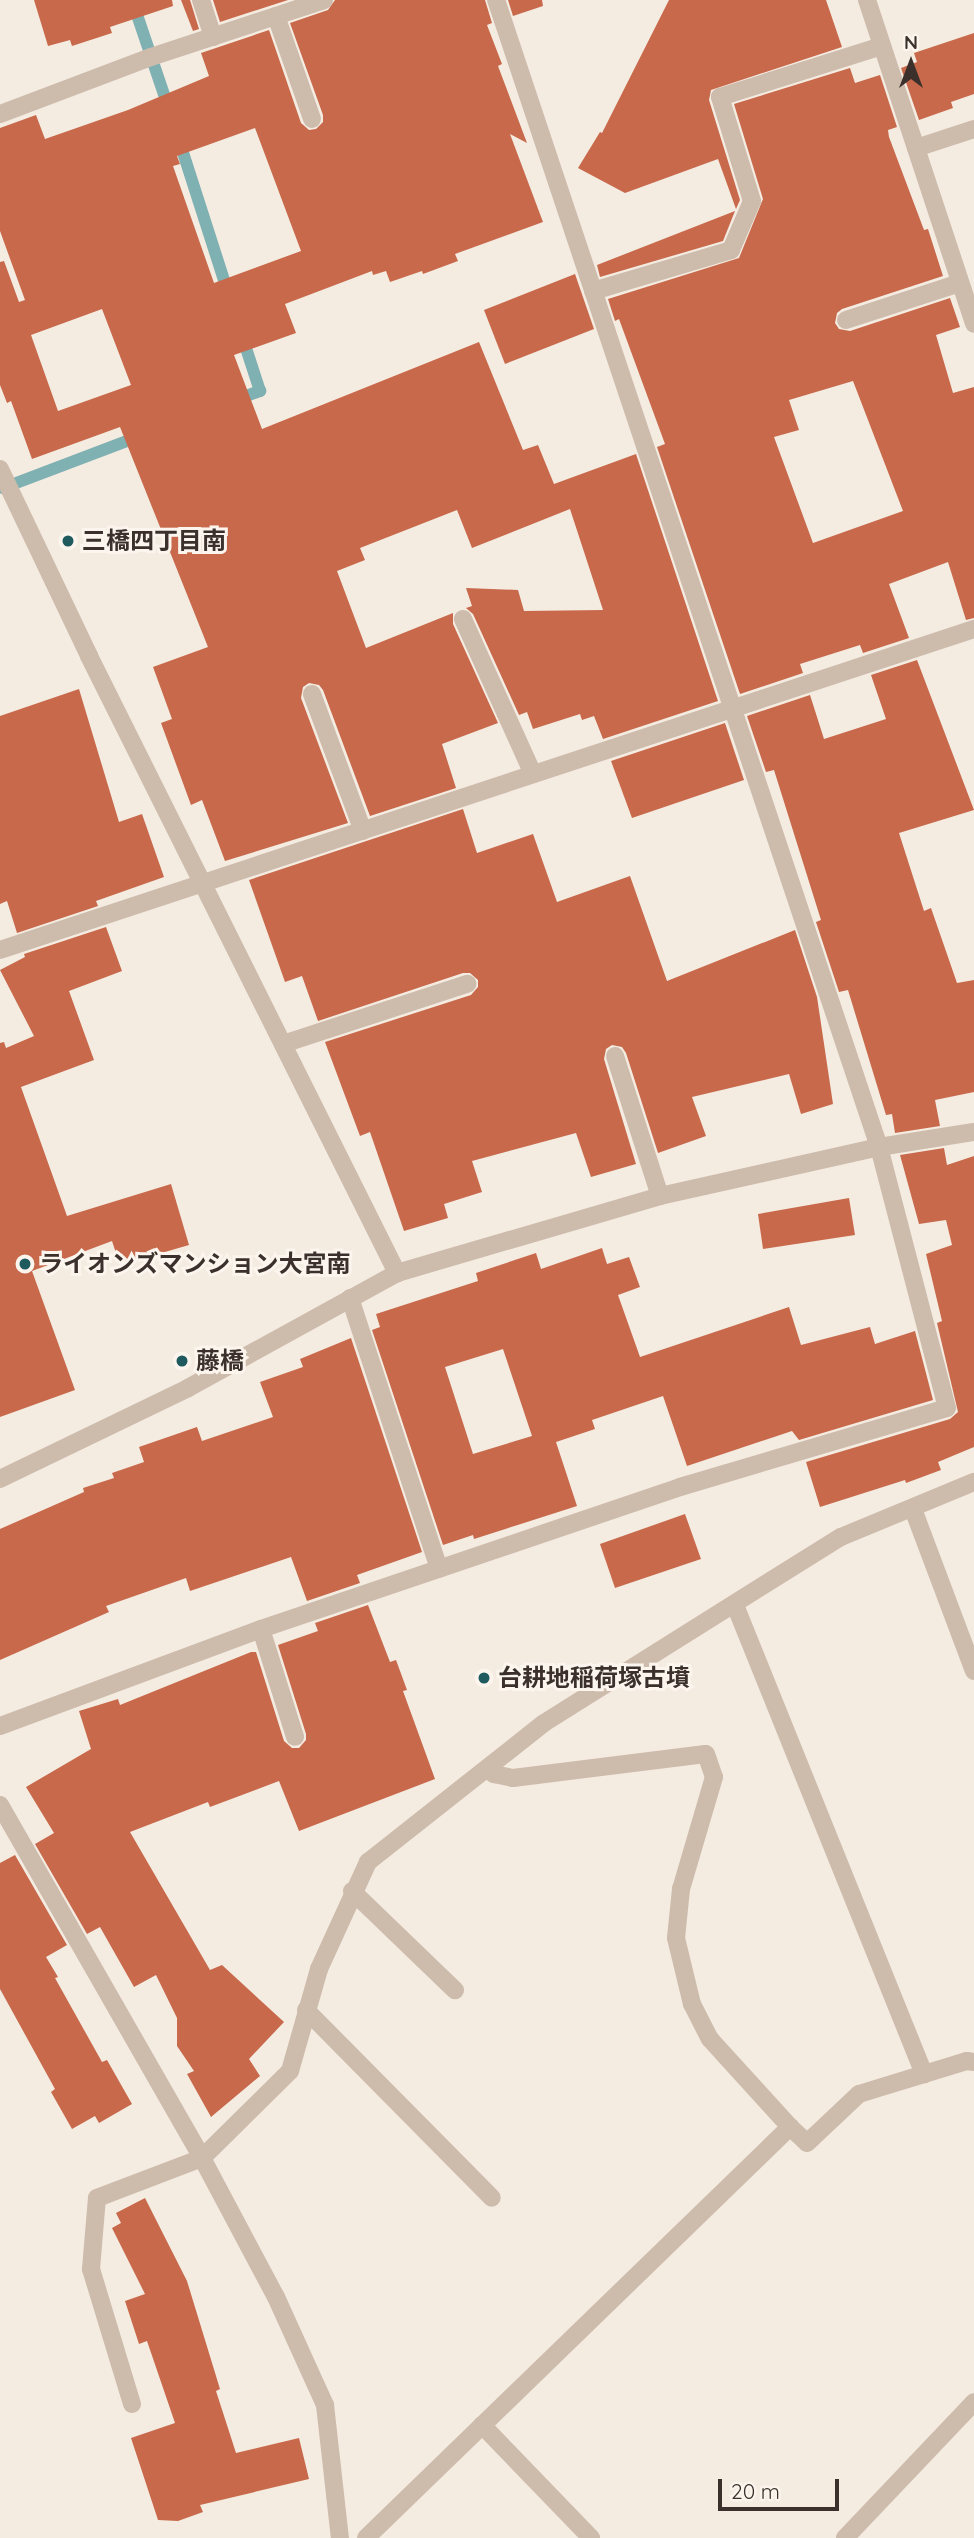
<!DOCTYPE html>
<meta charset="utf-8">
<style>
body{margin:0}
#map{position:relative;width:974px;height:2538px;overflow:hidden;background:#f4ebe1;font-family:Quicksand,"Noto Sans JP",sans-serif}
div>[style]{position:absolute}
[style*='--x']{left:calc(var(--x)*1px);top:calc(var(--y)*1px);width:calc(var(--w)*1px);rotate:calc(var(--a)*1deg)}
.stream>*{height:12px;margin:-6px;padding:0 6px;transform-origin:6px;border-radius:6px;background:#7fb0b2}
.building>*{inset:0;background:#c8694b}
.minor>*{height:18px;margin:-9px;padding:0 9px;transform-origin:9px;border-radius:9px;background:#cdbbac}
.dots>*{width:19px;height:19px;translate:-50% -50%;box-sizing:border-box;border:4px solid #fbf5ee;border-radius:50%}
span{translate:-50% -50%;white-space:nowrap;text-align:center;line-height:1.15;-webkit-text-stroke:6px #fbf5ee;paint-order:stroke}
.poi-label{font-size:24px;color:#3b302b;font-weight:700}
.left{translate:0 -50%;text-align:left}
.north{position:absolute;left:876px;top:28px;width:70px;height:70px;-webkit-text-stroke:5px #fbf5ee;paint-order:stroke;rotate:0deg;font-size:19px;font-weight:700;line-height:28px;text-align:center;color:#3b302b}
.north::after{content:'';display:block;margin:auto;width:24px;height:32px;background:#3b302b;clip-path:polygon(50% 0,100% 100%,50% 72%,0 100%)}
.scale{position:absolute;left:718px;top:2479px;width:121px;height:32px;box-sizing:border-box;border:4px solid #3b302b;border-top:0;padding-left:9px;font-size:21px;line-height:24px;white-space:nowrap;color:#3b302b;-webkit-text-stroke:5px #fbf5ee;paint-order:stroke}
</style>
<div id="map">
<div class="stream">
<i style="--x:132;--y:0;--w:115;--a:71.3"></i>
<i style="--x:179;--y:140;--w:164;--a:72.2"></i>
<i style="--x:235;--y:400;--w:27;--a:-20"></i>
<i style="--x:260;--y:391;--w:58;--a:-108.1"></i>
<i style="--x:3;--y:488;--w:147;--a:-20.8"></i>
</div>
<div class="building">
<i style="clip-path:polygon(34px 0,172px 0,173px 6px,110px 27px,112px 33px,72px 46px,70px 40px,48px 46px)"></i>
<i style="clip-path:polygon(181px 0,190px 0,199px 29px,193px 31px)"></i>
<i style="clip-path:polygon(213px 0,288px 0,220px 22px)"></i>
<i style="clip-path:polygon(evenodd,335px 0,485px 0,492px 23px,487px 25px,502px 64px,498px 66px,527px 143px,510px 134px,543px 222px,455px 254px,458px 261px,423px 274px,422px 271px,390px 282px,386px 271px,373px 275px,372px 271px,285px 304px,296px 333px,234px 355px,262px 429px,479px 342px,523px 450px,538px 445px,554px 484px,636px 454px,718px 701px,603px 739px,594px 716px,582px 720px,580px 714px,533px 729px,527px 712px,519px 715px,473px 614px,466px 608px,472px 606px,466px 588px,518px 590px,524px 611px,603px 610px,570px 509px,472px 548px,457px 510px,360px 548px,365px 560px,337px 571px,366px 648px,453px 613px,453px 624px,498px 723px,442px 744px,456px 788px,370px 816px,323px 690px,319px 685px,309px 683px,303px 687px,301px 698px,348px 823px,225px 861px,202px 800px,191px 805px,161px 723px,172px 719px,153px 667px,208px 647px,120px 427px,32px 459px,11px 401px,7px 403px,0 385px,0 262px,4px 261px,19px 302px,25px 300px,0 231px,0 128px,36px 115px,45px 139px,128px 110px,209px 76px,201px 53px,269px 30px,301px 123px,309px 130px,316px 129px,323px 122px,323px 115px,290px 23px,328px 10px,335px 0,255px 128px,301px 251px,214px 283px,173px 166px,180px 164px,177px 156px,255px 128px,335px 0,102px 309px,131px 385px,58px 411px,31px 335px,102px 309px)"></i>
<i style="clip-path:polygon(508px 0,542px 0,543px 6px,513px 16px)"></i>
<i style="clip-path:polygon(669px 0,826px 0,842px 47px,711px 90px,709px 100px,740px 200px,736px 209px,718px 159px,625px 193px,578px 168px,600px 132px,602px 133px)"></i>
<i style="clip-path:polygon(974px 33px,974px 94px,951px 102px,953px 108px,919px 120px,901px 68px,917px 62px,914px 53px)"></i>
<i style="clip-path:polygon(evenodd,850px 68px,855px 83px,880px 75px,897px 127px,888px 130px,889px 137px,924px 230px,928px 229px,943px 276px,842px 309px,837px 313px,835px 323px,839px 329px,850px 331px,950px 298px,960px 327px,936px 335px,953px 393px,974px 387px,974px 618px,966px 620px,948px 562px,889px 584px,909px 638px,863px 653px,860px 645px,800px 664px,803px 673px,740px 694px,657px 447px,665px 444px,619px 319px,615px 321px,608px 299px,739px 258px,763px 199px,734px 104px,850px 68px,853px 381px,903px 511px,813px 543px,774px 437px,799px 430px,789px 400px,853px 381px)"></i>
<i style="clip-path:polygon(735px 211px,723px 241px,600px 277px,597px 265px)"></i>
<i style="clip-path:polygon(575px 274px,594px 329px,505px 364px,484px 310px)"></i>
<i style="clip-path:polygon(917px 660px,974px 810px,899px 833px,924px 911px,931px 908px,957px 983px,974px 980px,974px 1092px,935px 1100px,940px 1126px,895px 1133px,892px 1114px,886px 1115px,848px 990px,839px 992px,816px 922px,821px 920px,774px 770px,766px 772px,747px 716px,810px 695px,824px 739px,886px 719px,871px 675px)"></i>
<i style="clip-path:polygon(79px 689px,119px 822px,142px 814px,164px 877px,96px 901px,98px 906px,17px 933px,7px 901px,0 904px,0 716px)"></i>
<i style="clip-path:polygon(725px 723px,744px 780px,632px 818px,611px 761px)"></i>
<i style="clip-path:polygon(463px 809px,477px 853px,533px 834px,557px 902px,630px 876px,667px 981px,795px 930px,817px 997px,833px 1104px,801px 1114px,789px 1074px,692px 1097px,706px 1136px,658px 1153px,626px 1053px,622px 1047px,612px 1045px,606px 1049px,604px 1059px,636px 1164px,591px 1177px,576px 1133px,472px 1161px,482px 1192px,444px 1204px,448px 1218px,404px 1231px,370px 1132px,360px 1136px,325px 1042px,471px 995px,478px 987px,478px 980px,470px 973px,463px 973px,318px 1021px,302px 976px,285px 982px,249px 880px)"></i>
<i style="clip-path:polygon(106px 927px,122px 971px,69px 991px,94px 1060px,21px 1087px,67px 1216px,171px 1184px,189px 1245px,120px 1265px,112px 1241px,32px 1271px,75px 1390px,0 1417px,0 1043px,4px 1042px,6px 1048px,34px 1036px,0 970px,25px 957px,24px 954px)"></i>
<i style="clip-path:polygon(944px 1148px,947px 1165px,974px 1156px,974px 1447px,938px 1462px,941px 1470px,906px 1483px,905px 1480px,820px 1507px,806px 1462px,950px 1419px,958px 1412px,937px 1323px,942px 1321px,926px 1254px,952px 1245px,946px 1220px,919px 1224px,900px 1155px)"></i>
<i style="clip-path:polygon(849px 1198px,855px 1235px,763px 1249px,758px 1214px)"></i>
<i style="clip-path:polygon(evenodd,602px 1248px,607px 1264px,629px 1257px,640px 1287px,618px 1295px,640px 1357px,789px 1307px,801px 1345px,870px 1327px,875px 1344px,915px 1331px,933px 1400px,799px 1440px,792px 1431px,687px 1466px,663px 1396px,592px 1420px,595px 1429px,556px 1442px,577px 1506px,474px 1539px,473px 1535px,443px 1545px,372px 1330px,380px 1327px,376px 1314px,478px 1281px,476px 1273px,536px 1253px,541px 1269px,602px 1248px,503px 1349px,532px 1436px,473px 1454px,445px 1367px,503px 1349px)"></i>
<i style="clip-path:polygon(351px 1338px,422px 1552px,357px 1575px,360px 1583px,307px 1601px,291px 1557px,190px 1591px,186px 1578px,106px 1606px,109px 1612px,0 1660px,0 1529px,84px 1492px,83px 1488px,114px 1478px,112px 1473px,144px 1462px,139px 1447px,197px 1427px,202px 1441px,273px 1417px,260px 1382px,303px 1367px,300px 1359px)"></i>
<i style="clip-path:polygon(685px 1514px,701px 1559px,615px 1588px,600px 1544px)"></i>
<i style="clip-path:polygon(368px 1605px,390px 1662px,396px 1660px,407px 1690px,403px 1691px,435px 1779px,299px 1831px,279px 1781px,210px 1807px,208px 1802px,130px 1832px,210px 1970px,222px 1965px,284px 2022px,249px 2059px,260px 2076px,211px 2117px,187px 2074px,194px 2071px,177px 2046px,177px 2018px,156px 1975px,134px 1987px,100px 1927px,87px 1934px,35px 1844px,54px 1833px,26px 1787px,91px 1749px,79px 1711px,118px 1699px,120px 1705px,251px 1652px,256px 1652px,284px 1741px,292px 1748px,299px 1748px,306px 1740px,306px 1734px,278px 1645px,318px 1631px,315px 1623px)"></i>
<i style="clip-path:polygon(15px 1855px,67px 1945px,46px 1957px,58px 1977px,55px 1978px,102px 2062px,107px 2060px,132px 2104px,99px 2123px,95px 2116px,72px 2129px,51px 2092px,55px 2089px,0 1989px,0 1863px)"></i>
<i style="clip-path:polygon(145px 2198px,187px 2281px,220px 2389px,216px 2391px,236px 2453px,299px 2438px,309px 2479px,200px 2505px,203px 2512px,178px 2521px,158px 2520px,131px 2438px,175px 2423px,147px 2341px,139px 2344px,125px 2301px,145px 2294px,112px 2228px,121px 2223px,116px 2213px)"></i>
</div>
<div class="minor">
<i style="--x:201;--y:0;--w:39;--a:72"></i>
<i style="--x:867;--y:0;--w:341;--a:71.7"></i>
<i style="--x:276;--y:16;--w:109;--a:70.7"></i>
<i style="--x:0;--y:114;--w:161;--a:-20.7"></i>
<i style="--x:151;--y:57;--w:182;--a:-18.2"></i>
<i style="--x:916;--y:148;--w:61;--a:-18.1"></i>
<i style="--x:593;--y:291;--w:144;--a:-16.5"></i>
<i style="--x:731;--y:250;--w:53;--a:-66.8"></i>
<i style="--x:752;--y:201;--w:109;--a:-107.1"></i>
<i style="--x:720;--y:97;--w:170;--a:-17.5"></i>
<i style="--x:846;--y:320;--w:120;--a:-18"></i>
<i style="--x:0;--y:469;--w:207;--a:64.5"></i>
<i style="--x:89;--y:656;--w:690;--a:63.47"></i>
<i style="--x:463;--y:619;--w:170;--a:65.7"></i>
<i style="--x:312;--y:694;--w:146;--a:69.6"></i>
<i style="--x:0;--y:950;--w:1026;--a:-18.24"></i>
<i style="--x:283;--y:1044;--w:194;--a:-18.1"></i>
<i style="--x:615;--y:1056;--w:147;--a:72.2"></i>
<i style="--x:350;--y:1298;--w:285;--a:71.8"></i>
<i style="--x:0;--y:1479;--w:209;--a:-25.8"></i>
<i style="--x:188;--y:1388;--w:239;--a:-28.8"></i>
<i style="--x:397;--y:1273;--w:274;--a:-16.3"></i>
<i style="--x:660;--y:1196;--w:224;--a:-12.6"></i>
<i style="--x:879;--y:1147;--w:96;--a:-9"></i>
<i style="--x:913;--y:1509;--w:173;--a:69.4"></i>
<i style="--x:735;--y:1605;--w:506;--a:68.05"></i>
<i style="--x:261;--y:1629;--w:113;--a:72.5"></i>
<i style="--x:0;--y:1726;--w:278;--a:-20.4"></i>
<i style="--x:261;--y:1629;--w:442;--a:-18.7"></i>
<i style="--x:680;--y:1487;--w:278;--a:-16.5"></i>
<i style="--x:947;--y:1408;--w:270;--a:-104.6"></i>
<i style="--x:879;--y:1147;--w:1209;--a:-108.46"></i>
<i style="--x:487;--y:1769;--w:9;--a:36"></i>
<i style="--x:494;--y:1774;--w:19;--a:12"></i>
<i style="--x:513;--y:1778;--w:194;--a:-7.1"></i>
<i style="--x:706;--y:1754;--w:24;--a:71"></i>
<i style="--x:714;--y:1777;--w:117;--a:106.4"></i>
<i style="--x:681;--y:1889;--w:49;--a:95.8"></i>
<i style="--x:676;--y:1938;--w:68;--a:76.4"></i>
<i style="--x:692;--y:2004;--w:39;--a:63"></i>
<i style="--x:710;--y:2039;--w:119;--a:47.7"></i>
<i style="--x:0;--y:1805;--w:407;--a:60.2"></i>
<i style="--x:202;--y:2158;--w:157;--a:62"></i>
<i style="--x:276;--y:2297;--w:119;--a:65.6"></i>
<i style="--x:325;--y:2405;--w:134;--a:83.6"></i>
<i style="--x:352;--y:1891;--w:143;--a:43.9"></i>
<i style="--x:306;--y:2010;--w:264;--a:45.3"></i>
<i style="--x:132;--y:2404;--w:141;--a:-106.9"></i>
<i style="--x:91;--y:2269;--w:71;--a:-85.2"></i>
<i style="--x:97;--y:2198;--w:112;--a:-20.9"></i>
<i style="--x:202;--y:2158;--w:124;--a:-44.7"></i>
<i style="--x:290;--y:2071;--w:106;--a:-74.1"></i>
<i style="--x:319;--y:1969;--w:118;--a:-65.4"></i>
<i style="--x:368;--y:1862;--w:224;--a:-38.3"></i>
<i style="--x:544;--y:1723;--w:350;--a:-32.1"></i>
<i style="--x:841;--y:1537;--w:144;--a:-22.5"></i>
<i style="--x:482;--y:2425;--w:157;--a:46"></i>
<i style="--x:366;--y:2538;--w:591;--a:-44.11"></i>
<i style="--x:790;--y:2127;--w:23;--a:43"></i>
<i style="--x:807;--y:2143;--w:71;--a:-43.3"></i>
<i style="--x:859;--y:2094;--w:113;--a:-17"></i>
<i style="--x:967;--y:2061;--w:7;--a:8"></i>
<i style="--x:845;--y:2538;--w:187;--a:-46.5"></i>
</div>
<div class="dots">
<i style="left:68px;top:541px;background:#1f5a5e"></i>
<i style="left:25px;top:1264px;background:#1f5a5e"></i>
<i style="left:182px;top:1361px;background:#1f5a5e"></i>
<i style="left:484px;top:1678px;background:#1f5a5e"></i>
</div>
<div class="poi-label">
<span class="left" style="left:82px;top:541px">三橋四丁目南</span>
<span class="left" style="left:39px;top:1264px">ライオンズマンション大宮南</span>
<span class="left" style="left:196px;top:1361px">藤橋</span>
<span class="left" style="left:498px;top:1678px">台耕地稲荷塚古墳</span>
</div>
<div class="north">N</div>
<div class="scale">20 m</div>
</div>
